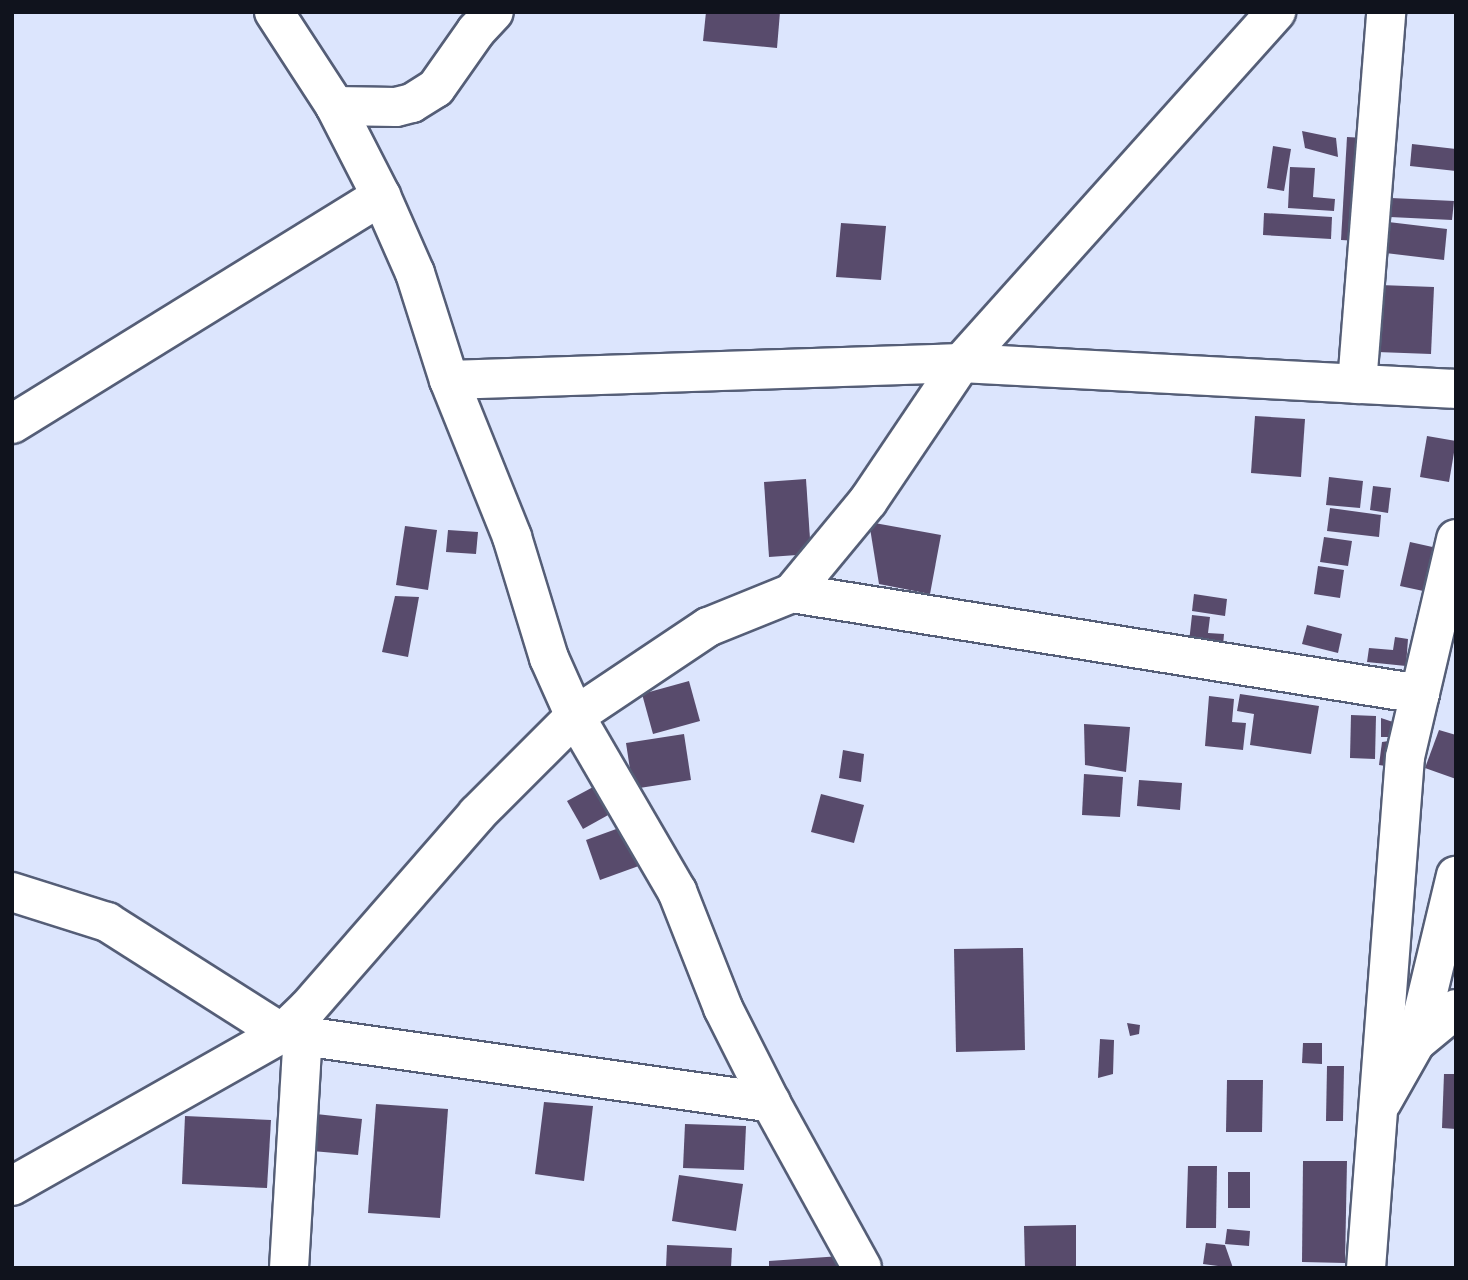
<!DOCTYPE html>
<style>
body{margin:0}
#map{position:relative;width:1468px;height:1280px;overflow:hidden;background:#dce5fd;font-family:Poppins,sans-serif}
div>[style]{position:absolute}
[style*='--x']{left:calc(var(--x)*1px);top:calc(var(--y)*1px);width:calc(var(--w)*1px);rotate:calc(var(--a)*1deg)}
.building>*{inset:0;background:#584b6c}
.roads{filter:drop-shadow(2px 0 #555e77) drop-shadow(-2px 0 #555e77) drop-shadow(0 2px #555e77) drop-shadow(0 -2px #555e77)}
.minor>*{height:38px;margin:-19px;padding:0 19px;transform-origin:19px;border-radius:19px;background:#fff}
span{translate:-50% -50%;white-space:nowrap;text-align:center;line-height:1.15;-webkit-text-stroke:7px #fff;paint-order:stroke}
.frame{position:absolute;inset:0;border:14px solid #10131d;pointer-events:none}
</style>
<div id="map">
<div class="building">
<i style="clip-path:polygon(706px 12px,780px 12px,777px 48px,703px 41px)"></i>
<i style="clip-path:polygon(1302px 131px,1336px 138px,1338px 157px,1305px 148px)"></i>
<i style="clip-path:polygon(1347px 137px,1365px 138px,1359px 241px,1341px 240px)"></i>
<i style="clip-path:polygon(1412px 144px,1456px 149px,1456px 171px,1410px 166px)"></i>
<i style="clip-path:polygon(1273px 146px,1291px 149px,1284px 191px,1267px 188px)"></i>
<i style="clip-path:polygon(1290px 167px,1315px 168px,1313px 197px,1335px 199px,1334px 211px,1288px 208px)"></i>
<i style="clip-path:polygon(1391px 198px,1454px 201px,1452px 220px,1390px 217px)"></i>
<i style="clip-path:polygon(1264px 213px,1332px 217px,1331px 239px,1263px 235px)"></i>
<i style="clip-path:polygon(1380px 221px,1447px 229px,1444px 260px,1377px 252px)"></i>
<i style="clip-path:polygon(841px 223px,886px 226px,881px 280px,836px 277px)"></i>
<i style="clip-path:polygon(1380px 285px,1434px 287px,1431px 354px,1377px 352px)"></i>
<i style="clip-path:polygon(1255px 416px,1305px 419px,1301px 477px,1251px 473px)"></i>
<i style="clip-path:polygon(1427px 436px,1456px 441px,1449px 482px,1420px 477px)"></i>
<i style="clip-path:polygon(1329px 477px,1363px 481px,1360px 508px,1326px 505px)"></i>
<i style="clip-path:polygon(806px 479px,811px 554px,769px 557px,764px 482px)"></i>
<i style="clip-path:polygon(1373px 486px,1391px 488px,1388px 513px,1370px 510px)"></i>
<i style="clip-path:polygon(1330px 508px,1381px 515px,1379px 537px,1327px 531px)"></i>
<i style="clip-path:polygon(869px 522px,941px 535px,930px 594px,879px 584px)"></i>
<i style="clip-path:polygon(405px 526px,437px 530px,428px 590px,396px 585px)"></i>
<i style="clip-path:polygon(448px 530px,478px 532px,476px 554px,446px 552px)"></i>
<i style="clip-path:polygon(1324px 537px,1352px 541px,1348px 566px,1320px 562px)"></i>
<i style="clip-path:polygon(1410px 542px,1437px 548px,1428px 592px,1400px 586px)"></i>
<i style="clip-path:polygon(1318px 566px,1344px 570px,1340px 598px,1314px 594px)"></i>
<i style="clip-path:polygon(1194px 594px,1227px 599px,1225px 616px,1192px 611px)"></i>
<i style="clip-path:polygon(395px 596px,419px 597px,408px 657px,382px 652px)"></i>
<i style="clip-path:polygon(1192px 615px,1210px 617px,1208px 633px,1224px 634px,1223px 646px,1189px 642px)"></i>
<i style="clip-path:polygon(1307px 625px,1342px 634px,1338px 653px,1302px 644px)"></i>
<i style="clip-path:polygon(1395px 637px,1408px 639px,1406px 666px,1367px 662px,1369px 648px,1393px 650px)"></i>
<i style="clip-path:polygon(689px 681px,700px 721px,653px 734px,642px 694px)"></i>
<i style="clip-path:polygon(1240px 694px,1319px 706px,1311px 754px,1250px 745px,1254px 714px,1237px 711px)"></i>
<i style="clip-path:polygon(1209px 696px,1234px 699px,1232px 722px,1246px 723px,1243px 750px,1205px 746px)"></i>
<i style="clip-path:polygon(1351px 715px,1376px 716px,1375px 759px,1350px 758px)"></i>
<i style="clip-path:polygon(1381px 718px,1396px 723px,1396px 737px,1381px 737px)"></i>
<i style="clip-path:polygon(1084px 724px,1130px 727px,1126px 772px,1085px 765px)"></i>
<i style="clip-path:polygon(1439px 730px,1456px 735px,1456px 779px,1425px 768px)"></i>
<i style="clip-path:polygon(684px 734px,691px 780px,633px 789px,626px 743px)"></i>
<i style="clip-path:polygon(1396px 740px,1392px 767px,1379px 765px,1382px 742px)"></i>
<i style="clip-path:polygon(843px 750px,864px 754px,861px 782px,839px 778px)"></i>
<i style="clip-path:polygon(1084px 774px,1123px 777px,1120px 817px,1082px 815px)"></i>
<i style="clip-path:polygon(1139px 780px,1182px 783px,1180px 810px,1137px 806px)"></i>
<i style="clip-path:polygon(595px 786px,610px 814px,583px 829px,567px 801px)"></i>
<i style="clip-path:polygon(821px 794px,864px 805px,854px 843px,811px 832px)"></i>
<i style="clip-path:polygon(619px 828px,647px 863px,600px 880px,586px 840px)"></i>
<i style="clip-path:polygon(1023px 948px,1025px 1050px,956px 1052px,954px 949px)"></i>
<i style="clip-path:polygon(1127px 1023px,1140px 1025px,1139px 1034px,1130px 1036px)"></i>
<i style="clip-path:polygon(1100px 1039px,1114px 1040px,1113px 1074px,1098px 1078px)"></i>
<i style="clip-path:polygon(1303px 1043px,1322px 1043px,1322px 1064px,1302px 1063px)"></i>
<i style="clip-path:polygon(1327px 1066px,1344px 1066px,1343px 1121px,1326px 1121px)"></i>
<i style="clip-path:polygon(1444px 1074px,1456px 1074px,1456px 1129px,1442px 1128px)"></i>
<i style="clip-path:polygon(1227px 1080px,1263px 1080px,1262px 1132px,1226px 1132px)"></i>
<i style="clip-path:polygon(544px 1102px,593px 1106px,584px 1181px,535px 1174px)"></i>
<i style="clip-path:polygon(376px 1104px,448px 1109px,440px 1218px,368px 1213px)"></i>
<i style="clip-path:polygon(316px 1114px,362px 1119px,358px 1155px,312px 1151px)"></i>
<i style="clip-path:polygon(185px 1116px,271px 1120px,267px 1188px,182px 1184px)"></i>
<i style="clip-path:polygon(685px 1124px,746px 1126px,744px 1170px,683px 1168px)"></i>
<i style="clip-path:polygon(1303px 1161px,1347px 1161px,1345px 1263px,1302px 1262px)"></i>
<i style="clip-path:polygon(1188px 1166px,1217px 1166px,1216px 1228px,1186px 1228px)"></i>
<i style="clip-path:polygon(1228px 1172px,1250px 1172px,1250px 1208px,1228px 1208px)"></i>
<i style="clip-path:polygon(679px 1175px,743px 1184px,736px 1231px,672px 1221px)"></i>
<i style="clip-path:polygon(1076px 1225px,1076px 1268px,1025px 1268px,1024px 1226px)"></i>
<i style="clip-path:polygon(1227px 1229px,1250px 1231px,1249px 1246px,1225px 1244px)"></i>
<i style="clip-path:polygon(1206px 1243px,1225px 1245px,1233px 1268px,1203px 1264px)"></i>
<i style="clip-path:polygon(667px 1245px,732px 1248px,731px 1268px,666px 1268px)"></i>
<i style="clip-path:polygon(841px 1256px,847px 1268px,769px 1268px,769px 1261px)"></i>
</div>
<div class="roads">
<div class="minor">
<i style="--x:274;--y:12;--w:112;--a:57"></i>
<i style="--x:335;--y:106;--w:101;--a:62.9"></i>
<i style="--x:381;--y:196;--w:84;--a:66.2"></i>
<i style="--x:415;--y:273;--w:112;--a:72.4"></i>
<i style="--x:449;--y:380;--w:169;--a:68.1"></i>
<i style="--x:512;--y:537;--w:127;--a:73"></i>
<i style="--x:549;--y:658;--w:64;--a:65.9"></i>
<i style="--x:575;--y:716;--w:203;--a:59.8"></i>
<i style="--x:677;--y:891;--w:126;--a:68.5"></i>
<i style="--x:723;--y:1008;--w:106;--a:63.2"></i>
<i style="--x:771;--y:1103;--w:188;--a:61.1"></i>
<i style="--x:335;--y:106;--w:61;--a:0.9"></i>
<i style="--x:396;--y:107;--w:16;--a:-14"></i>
<i style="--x:412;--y:103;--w:28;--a:-32"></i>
<i style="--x:436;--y:88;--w:70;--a:-54.9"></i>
<i style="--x:476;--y:31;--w:26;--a:-47"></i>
<i style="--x:449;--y:380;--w:512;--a:-1.9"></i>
<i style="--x:961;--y:363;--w:496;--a:3"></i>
<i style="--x:1357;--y:384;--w:373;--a:-85.5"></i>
<i style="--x:12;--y:424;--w:434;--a:-31.7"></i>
<i style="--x:792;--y:593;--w:636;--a:9.14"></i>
<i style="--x:12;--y:892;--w:100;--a:17.5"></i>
<i style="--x:107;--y:922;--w:207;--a:32.4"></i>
<i style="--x:282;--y:1033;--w:494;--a:8.1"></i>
<i style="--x:1416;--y:1042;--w:52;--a:-39.5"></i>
<i style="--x:1382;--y:1102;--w:69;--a:-60.5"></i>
<i style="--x:1416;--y:1042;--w:171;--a:-76.5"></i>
<i style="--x:12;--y:1186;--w:310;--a:-29.5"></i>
<i style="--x:282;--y:1033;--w:36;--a:-44"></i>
<i style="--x:308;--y:1008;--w:257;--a:-48.9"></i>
<i style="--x:477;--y:814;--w:139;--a:-45"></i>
<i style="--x:575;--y:716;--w:160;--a:-33.8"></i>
<i style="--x:708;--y:627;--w:91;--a:-22"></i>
<i style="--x:792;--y:593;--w:119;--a:-50.4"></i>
<i style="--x:868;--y:501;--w:166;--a:-56"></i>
<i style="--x:961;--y:363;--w:472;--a:-48.1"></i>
<i style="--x:289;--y:1268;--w:233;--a:-86.6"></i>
<i style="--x:1366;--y:1268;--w:512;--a:-85.64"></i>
<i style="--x:1405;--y:757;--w:224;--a:-76.8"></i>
</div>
</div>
<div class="frame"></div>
</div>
